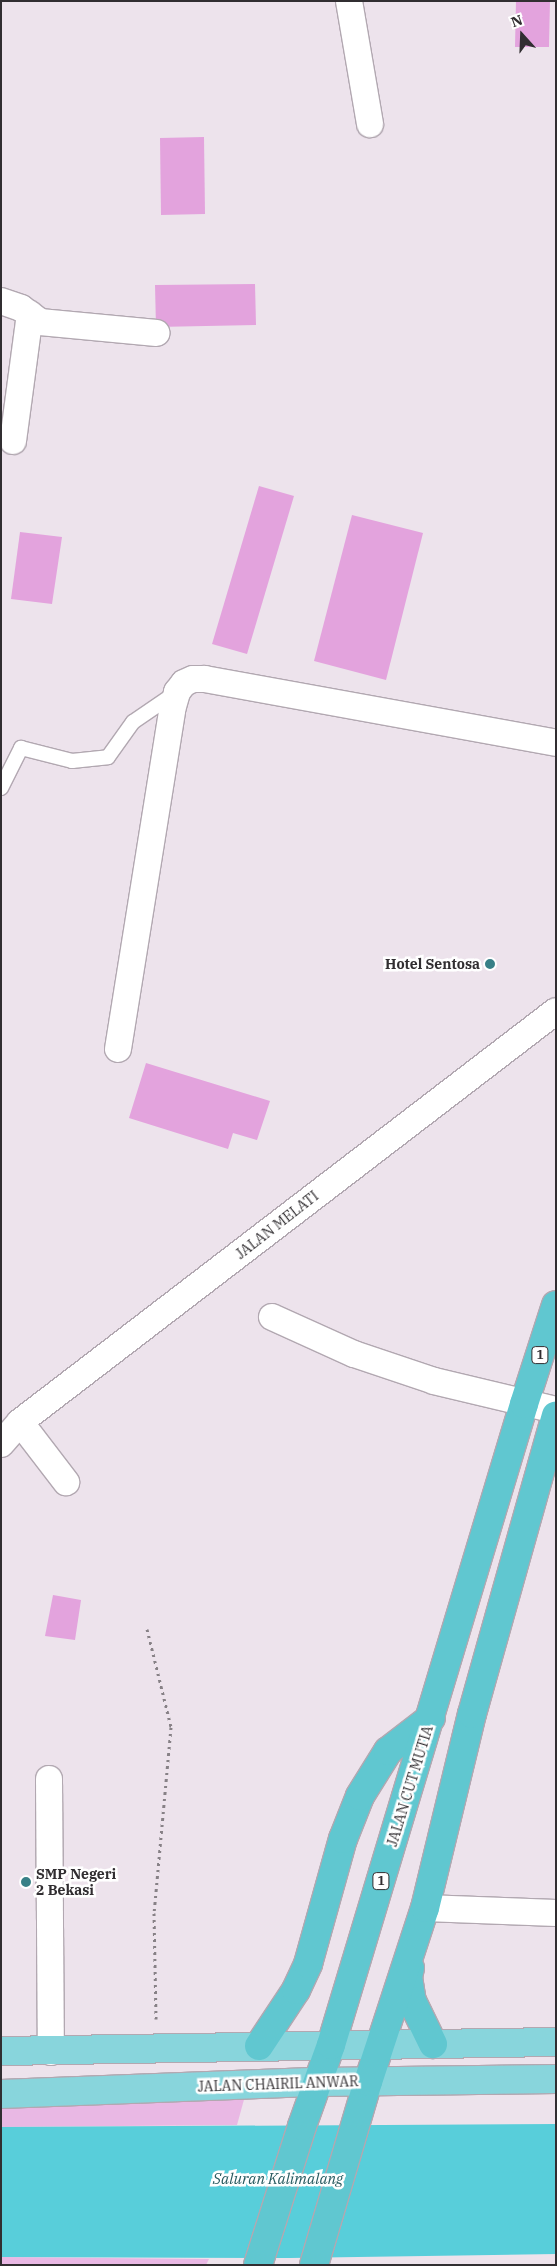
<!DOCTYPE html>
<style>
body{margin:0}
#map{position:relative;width:557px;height:2266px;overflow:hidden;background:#ede3ec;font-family:"IBM Plex Serif",serif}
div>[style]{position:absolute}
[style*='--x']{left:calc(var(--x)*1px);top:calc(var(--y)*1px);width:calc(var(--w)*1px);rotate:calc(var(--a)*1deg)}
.green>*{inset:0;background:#e9b8e4}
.water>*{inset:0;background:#58ceda}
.building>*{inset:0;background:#e3a3dd}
.path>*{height:3px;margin-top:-1.5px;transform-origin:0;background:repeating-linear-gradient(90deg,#878186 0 2.5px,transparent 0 6.5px)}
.roads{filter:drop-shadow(1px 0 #b2a8b1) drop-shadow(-1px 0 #b2a8b1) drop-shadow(0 1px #b2a8b1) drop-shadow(0 -1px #b2a8b1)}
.service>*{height:14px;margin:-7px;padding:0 7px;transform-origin:7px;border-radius:7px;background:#fff}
.minor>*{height:26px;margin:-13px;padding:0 13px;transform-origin:13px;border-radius:13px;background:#fff}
.primary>*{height:28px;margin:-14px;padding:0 14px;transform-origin:14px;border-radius:14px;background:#88d5dc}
.trunk>*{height:28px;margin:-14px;padding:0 14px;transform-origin:14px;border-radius:14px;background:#60c7d0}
.dots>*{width:14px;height:14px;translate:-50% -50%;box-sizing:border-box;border:2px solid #fff;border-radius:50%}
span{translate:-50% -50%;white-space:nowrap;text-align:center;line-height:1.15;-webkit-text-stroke:5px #fff;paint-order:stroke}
.shield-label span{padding:1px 4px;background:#fff;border:1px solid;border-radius:4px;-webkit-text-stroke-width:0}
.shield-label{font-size:12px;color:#312e31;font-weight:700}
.poi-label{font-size:14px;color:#312e31;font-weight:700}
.right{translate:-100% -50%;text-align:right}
.left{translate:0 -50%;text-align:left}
.street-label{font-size:14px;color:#312e31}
.water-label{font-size:15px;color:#285b60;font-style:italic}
.frame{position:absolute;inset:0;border:2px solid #312e31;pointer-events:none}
.north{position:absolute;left:497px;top:10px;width:50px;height:50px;-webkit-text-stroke:4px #fff;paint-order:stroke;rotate:340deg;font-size:14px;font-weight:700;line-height:20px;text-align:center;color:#312e31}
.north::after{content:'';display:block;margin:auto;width:18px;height:22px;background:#312e31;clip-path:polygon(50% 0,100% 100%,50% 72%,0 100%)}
</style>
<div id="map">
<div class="green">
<i style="clip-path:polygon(248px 2085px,237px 2125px,1px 2127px,1px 2094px)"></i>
<i style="clip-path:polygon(1px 2257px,209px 2259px,206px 2265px,1px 2265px)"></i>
</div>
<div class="water">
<i style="clip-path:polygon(556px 2124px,556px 2254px,290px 2258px,1px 2257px,1px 2127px)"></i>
</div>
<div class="building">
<i style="clip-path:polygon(516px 1px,550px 1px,549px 47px,515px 47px)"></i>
<i style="clip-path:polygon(204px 137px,205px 214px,161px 215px,160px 138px)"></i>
<i style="clip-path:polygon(255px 284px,256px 325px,156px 327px,155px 285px)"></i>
<i style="clip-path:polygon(259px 486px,294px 496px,247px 654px,212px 644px)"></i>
<i style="clip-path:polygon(352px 515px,423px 533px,386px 680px,314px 661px)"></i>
<i style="clip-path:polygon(20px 532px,62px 537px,52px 604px,11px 599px)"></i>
<i style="clip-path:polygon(146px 1063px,270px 1101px,257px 1140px,233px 1133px,228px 1149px,129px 1118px)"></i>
<i style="clip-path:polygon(53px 1595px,81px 1600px,75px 1640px,45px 1636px)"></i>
</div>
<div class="path">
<i style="--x:147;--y:1629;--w:101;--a:76.2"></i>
<i style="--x:171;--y:1727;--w:187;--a:95.2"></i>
<i style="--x:154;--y:1913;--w:106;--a:88.9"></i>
</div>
<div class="roads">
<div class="service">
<i style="--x:1;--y:788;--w:45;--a:-63.4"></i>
<i style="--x:21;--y:748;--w:53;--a:14.3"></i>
<i style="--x:72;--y:761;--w:36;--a:-6"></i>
<i style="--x:108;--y:757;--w:43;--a:-54.5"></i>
<i style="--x:133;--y:722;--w:50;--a:-34.3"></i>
</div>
<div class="minor">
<i style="--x:349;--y:1;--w:125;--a:80.3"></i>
<i style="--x:1;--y:301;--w:21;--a:19"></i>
<i style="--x:21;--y:308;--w:24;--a:36"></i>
<i style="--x:40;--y:322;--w:117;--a:5.4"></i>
<i style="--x:13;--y:441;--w:128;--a:-82.4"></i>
<i style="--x:118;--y:1049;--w:343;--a:-80.9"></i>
<i style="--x:172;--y:710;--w:19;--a:-74"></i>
<i style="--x:177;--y:692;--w:11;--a:-52"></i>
<i style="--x:184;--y:683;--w:10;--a:-24"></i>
<i style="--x:193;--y:679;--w:12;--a:0"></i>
<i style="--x:205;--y:679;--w:357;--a:10.3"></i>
<i style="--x:272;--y:1317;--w:90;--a:24.3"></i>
<i style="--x:354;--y:1354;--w:84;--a:18.6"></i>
<i style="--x:434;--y:1381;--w:125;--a:13.4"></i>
<i style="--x:20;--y:1422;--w:76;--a:52.5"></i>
<i style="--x:1;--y:1444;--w:29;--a:-49"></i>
<i style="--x:20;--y:1422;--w:675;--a:-37.48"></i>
<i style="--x:49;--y:1779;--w:273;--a:89.6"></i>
<i style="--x:425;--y:1908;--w:131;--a:2.2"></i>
</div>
<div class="primary">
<i style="--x:1;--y:2051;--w:555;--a:-0.93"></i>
<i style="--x:1;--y:2094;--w:317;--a:-2.2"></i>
<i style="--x:318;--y:2082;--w:238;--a:-0.7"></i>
</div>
<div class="trunk">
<i style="--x:410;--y:1968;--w:9;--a:103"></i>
<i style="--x:408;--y:1977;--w:24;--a:81"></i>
<i style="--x:412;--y:2001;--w:48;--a:64"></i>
<i style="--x:259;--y:2046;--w:67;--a:-56.5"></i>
<i style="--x:296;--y:1990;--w:29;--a:-65"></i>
<i style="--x:308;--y:1964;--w:130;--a:-74.4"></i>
<i style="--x:343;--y:1839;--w:46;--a:-68.4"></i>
<i style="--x:360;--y:1796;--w:53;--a:-58.1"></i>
<i style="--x:388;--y:1751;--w:54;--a:-37.5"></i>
<i style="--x:258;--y:2265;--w:146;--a:-72.4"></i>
<i style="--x:302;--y:2126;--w:86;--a:-70.3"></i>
<i style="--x:331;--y:2045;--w:669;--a:-73.24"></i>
<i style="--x:524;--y:1404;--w:104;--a:-72.1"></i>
<i style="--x:314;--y:2265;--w:191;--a:-73.6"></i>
<i style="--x:368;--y:2082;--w:183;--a:-71.9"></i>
<i style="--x:425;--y:1908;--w:200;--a:-76.4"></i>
<i style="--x:472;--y:1714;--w:310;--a:-74.3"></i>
</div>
</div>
<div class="dots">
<i style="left:490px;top:964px;background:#388087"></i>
<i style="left:26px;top:1882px;background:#388087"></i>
</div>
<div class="shield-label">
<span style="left:540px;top:1355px">1</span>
<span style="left:381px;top:1881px">1</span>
</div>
<div class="poi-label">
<span class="right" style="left:480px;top:964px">Hotel Sentosa</span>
<span class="left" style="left:36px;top:1882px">SMP Negeri<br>2 Bekasi</span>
</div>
<div class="street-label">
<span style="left:277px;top:1225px;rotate:-38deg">JALAN MELATI</span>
<span style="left:410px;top:1786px;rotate:-73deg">JALAN CUT MUTIA</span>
<span style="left:278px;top:2084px;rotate:-2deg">JALAN CHAIRIL ANWAR</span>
</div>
<div class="water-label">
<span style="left:278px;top:2179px">Saluran Kalimalang</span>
</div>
<div class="frame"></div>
<div class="north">N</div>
</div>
